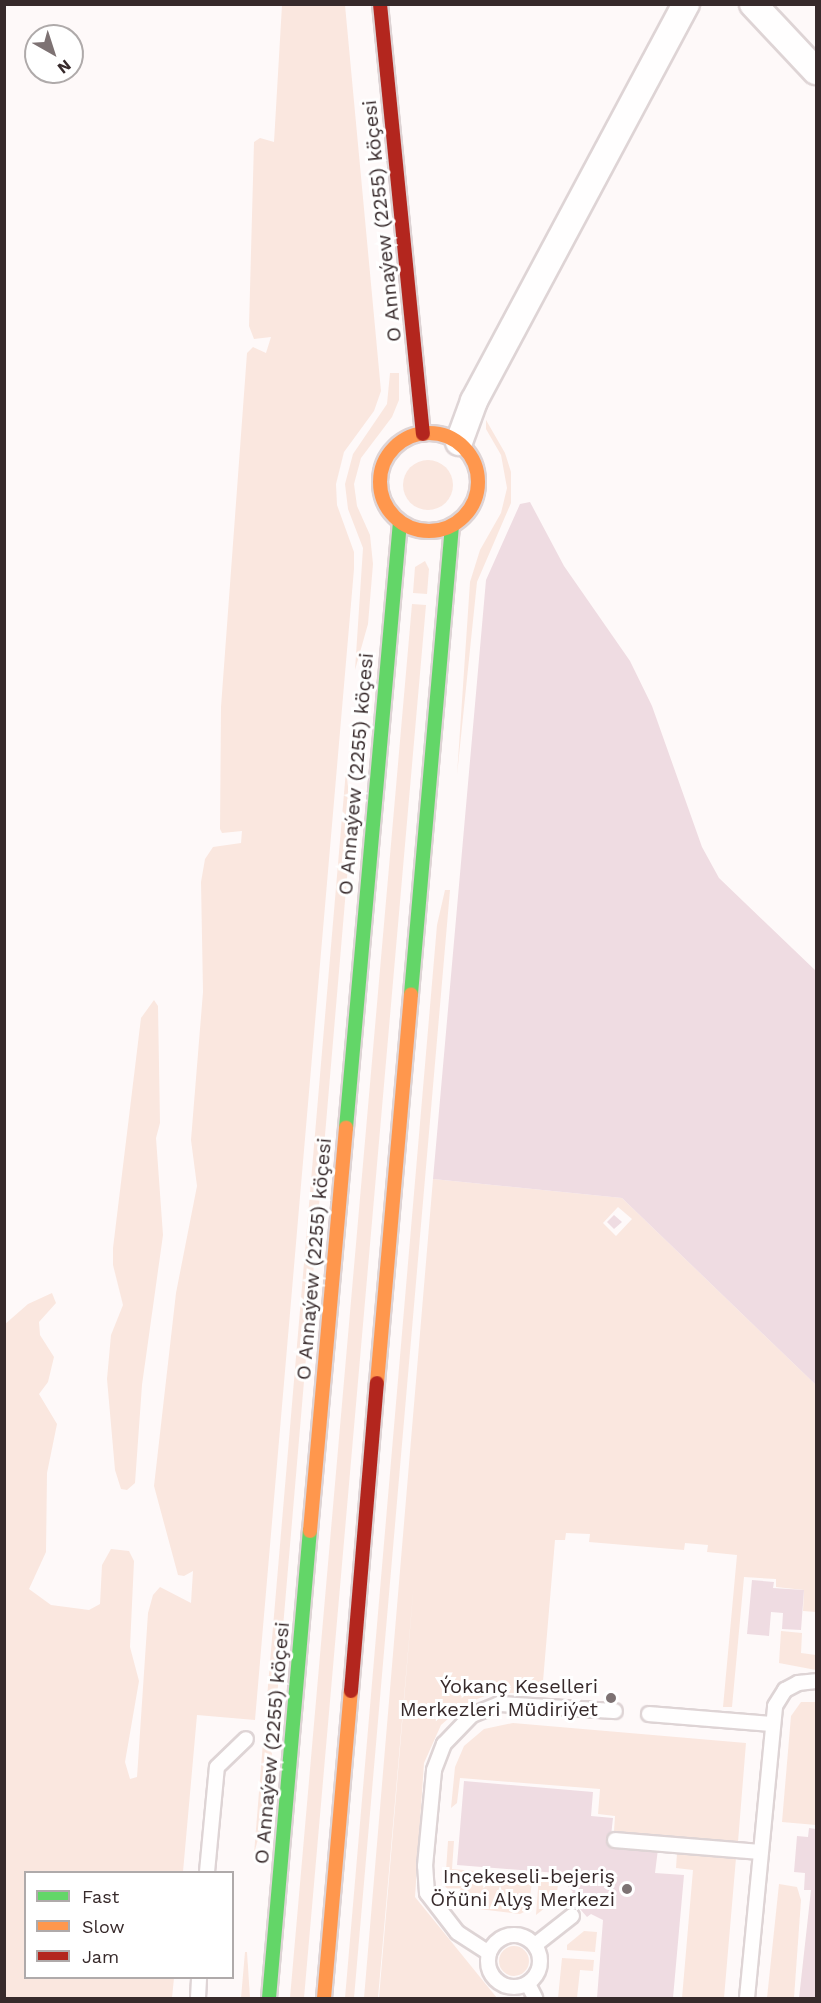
<!DOCTYPE html>
<meta charset="utf-8">
<style>
body{margin:0}
#map{position:relative;width:821px;height:2003px;overflow:hidden;background:#fef9f9;font-family:"Work Sans",sans-serif}
div>[style]{position:absolute}
[style*='--x']{left:calc(var(--x)*1px);top:calc(var(--y)*1px);width:calc(var(--w)*1px);rotate:calc(var(--a)*1deg)}
.green>*{inset:0;background:#fae7df}
.round{border-radius:50%}
.building>*{inset:0;background:#efdce2}
.roads{filter:drop-shadow(2px 0 #ded4d5) drop-shadow(-2px 0 #ded4d5) drop-shadow(0 2px #ded4d5) drop-shadow(0 -2px #ded4d5)}
.lane>*{height:14px;margin:-7px;padding:0 7px;transform-origin:7px;border-radius:7px;background:#fffefe}
.lane>.ring{margin:-7px;padding:0;box-sizing:content-box;background:none;border:14px solid #fffefe;border-radius:50%}
.street>*{height:26px;margin:-13px;padding:0 13px;transform-origin:13px;border-radius:13px;background:#fffefe}
.fast>*{height:14px;margin:-7px;padding:0 7px;transform-origin:7px;border-radius:7px;background:#63d668}
.slow>*{height:14px;margin:-7px;padding:0 7px;transform-origin:7px;border-radius:7px;background:#ff974d}
.slow>.ring{margin:-7px;padding:0;box-sizing:content-box;background:none;border:14px solid #ff974d;border-radius:50%}
.jam>*{height:14px;margin:-7px;padding:0 7px;transform-origin:7px;border-radius:7px;background:#b3261e}
.dots>*{width:16px;height:16px;translate:-50% -50%;box-sizing:border-box;border:3px solid #fff;border-radius:50%}
span{translate:-50% -50%;white-space:nowrap;text-align:center;line-height:1.15;-webkit-text-stroke:6px #fff;paint-order:stroke}
.street-label{font-size:20px;color:#372a2b}
.poi-label{font-size:20px;color:#372a2b}
.right{translate:-100% -50%;text-align:right}
.frame{position:absolute;inset:0;border:6px solid #372a2b;pointer-events:none}
.legend{position:absolute;left:24px;top:1871px;width:210px;height:108px;box-sizing:border-box;background:#fff;border:2px solid #afaaaa;margin:0;padding:8px 10px;list-style:none;font-size:18px;color:#372a2b}
.legend li{display:flex;align-items:center;gap:12px;height:30px}
.legend b{width:30px;border:2px solid #afaaaa}
.north{position:absolute;left:24px;top:24px;width:60px;height:60px;box-sizing:border-box;background:#fff;border:2px solid #afaaaa;border-radius:50%;rotate:141deg;font-size:16px;font-weight:700;line-height:24px;text-align:center;color:#372a2b}
.north::after{content:'';display:block;margin:auto;width:21px;height:27px;background:#7d7273;clip-path:polygon(50% 0,100% 100%,50% 72%,0 100%)}
</style>
<div id="map">
<div class="green">
<i style="clip-path:polygon(282px 5px,345px 5px,381px 391px,374px 411px,344px 452px,336px 484px,337px 505px,354px 552px,354px 569px,255px 1720px,197px 1715px,183px 1872px,26px 1872px,26px 1978px,174px 1978px,172px 1998px,5px 1998px,4px 1325px,28px 1304px,52px 1293px,56px 1303px,39px 1322px,40px 1335px,54px 1357px,48px 1382px,39px 1394px,57px 1424px,47px 1473px,46px 1552px,29px 1589px,51px 1605px,89px 1610px,100px 1604px,102px 1565px,111px 1549px,129px 1551px,134px 1561px,130px 1647px,139px 1681px,125px 1762px,130px 1779px,137px 1777px,148px 1613px,153px 1595px,160px 1587px,191px 1603px,193px 1571px,184px 1576px,178px 1575px,154px 1486px,176px 1293px,197px 1186px,191px 1140px,203px 992px,201px 882px,205px 859px,213px 847px,241px 843px,242px 831px,222px 833px,220px 829px,221px 707px,247px 353px,253px 347px,266px 353px,271px 337px,254px 339px,249px 326px,254px 142px,260px 138px,274px 142px)"></i>
<i style="clip-path:polygon(390px 373px,399px 373px,399px 400px,392px 417px,361px 458px,354px 484px,357px 506px,370px 535px,373px 564px,368px 624px,355px 670px,363px 548px,348px 509px,345px 484px,353px 454px,387px 404px)"></i>
<i style="clip-path:polygon(486px 420px,505px 453px,511px 472px,511px 503px,477px 582px,457px 775px,470px 582px,480px 550px,501px 513px,507px 488px,501px 455px,486px 429px)"></i>
<i class="round" style="left:403px;top:460px;width:50px;height:50px"></i>
<i style="clip-path:polygon(425px 561px,429px 569px,427px 594px,413px 593px,415px 567px)"></i>
<i style="clip-path:polygon(412px 604px,426px 605px,304px 1998px,290px 1998px)"></i>
<i style="clip-path:polygon(346px 770px,352px 819px,275px 1721px,265px 1721px)"></i>
<i style="clip-path:polygon(445px 890px,450px 890px,354px 1998px,345px 1998px,437px 925px)"></i>
<i style="clip-path:polygon(154px 1000px,158px 1006px,160px 1123px,156px 1138px,163px 1235px,142px 1385px,135px 1483px,127px 1490px,121px 1489px,115px 1470px,107px 1379px,111px 1335px,123px 1305px,113px 1265px,113px 1248px,141px 1018px)"></i>
<i style="clip-path:polygon(evenodd,433px 1179px,622px 1198px,816px 1385px,816px 1612px,803px 1611px,804px 1590px,776px 1587px,776px 1579px,744px 1577px,732px 1707px,723px 1707px,737px 1555px,707px 1552px,708px 1545px,685px 1543px,684px 1550px,589px 1542px,590px 1534px,566px 1533px,565px 1540px,555px 1540px,542px 1693px,492px 1693px,465px 1704px,441px 1725px,424px 1763px,415px 1897px,497px 1998px,379px 1998px,414px 1582px,378px 1998px,364px 1998px,433px 1179px,618px 1207px,632px 1219px,616px 1236px,603px 1223px,618px 1207px)"></i>
<i style="clip-path:polygon(781px 1631px,802px 1633px,801px 1653px,816px 1655px,816px 1670px,779px 1663px)"></i>
<i style="clip-path:polygon(801px 1702px,816px 1702px,816px 1825px,782px 1822px,791px 1716px)"></i>
<i style="clip-path:polygon(513px 1723px,746px 1743px,738px 1842px,614px 1831px,615px 1816px,598px 1814px,600px 1789px,460px 1778px,457px 1803px,451px 1808px,455px 1767px,464px 1746px,484px 1729px)"></i>
<i style="clip-path:polygon(263px 1742px,272px 1753px,268px 1802px,254px 1854px)"></i>
<i style="clip-path:polygon(448px 1841px,454px 1841px,452px 1869px,533px 1876px,528px 1910px,520px 1914px,462px 1907px,445px 1886px)"></i>
<i style="clip-path:polygon(677px 1853px,736px 1858px,724px 1998px,682px 1998px,693px 1870px,676px 1868px)"></i>
<i style="clip-path:polygon(539px 1876px,559px 1878px,556px 1899px,536px 1915px)"></i>
<i style="clip-path:polygon(779px 1884px,797px 1887px,801px 1900px,794px 1998px,767px 1998px)"></i>
<i style="clip-path:polygon(584px 1931px,597px 1932px,595px 1952px,567px 1950px,567px 1945px)"></i>
<i class="round" style="left:499px;top:1946px;width:30px;height:30px"></i>
<i style="clip-path:polygon(245px 1952px,247px 1952px,250px 1998px,241px 1998px)"></i>
<i style="clip-path:polygon(562px 1958px,594px 1960px,593px 1971px,580px 1970px,577px 1998px,558px 1998px)"></i>
</div>
<div class="building">
<i style="clip-path:polygon(530px 502px,564px 566px,630px 661px,652px 706px,702px 847px,719px 878px,816px 971px,816px 1385px,622px 1198px,433px 1179px,486px 580px,520px 504px)"></i>
<i style="clip-path:polygon(614px 1215px,622px 1222px,614px 1229px,607px 1222px)"></i>
<i style="clip-path:polygon(752px 1580px,774px 1582px,773px 1588px,804px 1590px,801px 1630px,782px 1629px,783px 1613px,771px 1612px,769px 1636px,747px 1634px)"></i>
<i style="clip-path:polygon(464px 1781px,593px 1792px,591px 1816px,613px 1818px,610px 1845px,658px 1849px,655px 1873px,684px 1875px,673px 1998px,597px 1998px,603px 1920px,591px 1914px,587px 1917px,568px 1895px,573px 1892px,568px 1886px,569px 1874px,457px 1865px)"></i>
<i style="clip-path:polygon(809px 1828px,816px 1829px,816px 1998px,799px 1998px,811px 1890px,804px 1890px,805px 1873px,794px 1872px,797px 1836px,808px 1837px)"></i>
</div>
<div class="roads">
<div class="lane">
<i style="--x:649;--y:1714;--w:122;--a:4.7"></i>
<i style="--x:615;--y:1840;--w:145;--a:4.7"></i>
<i style="--x:207;--y:1872;--w:105;--a:-84.6"></i>
<i style="--x:217;--y:1767;--w:40;--a:-44"></i>
<i class="ring" style="left:488px;top:1935px;width:38px;height:38px"></i>
<i style="--x:535;--y:1945;--w:47;--a:-38.1"></i>
<i style="--x:489;--y:1953;--w:38;--a:-147"></i>
<i style="--x:457;--y:1932;--w:49;--a:-127.6"></i>
<i style="--x:427;--y:1893;--w:27;--a:-94"></i>
<i style="--x:425;--y:1866;--w:96;--a:-84.6"></i>
<i style="--x:434;--y:1770;--w:28;--a:-69"></i>
<i style="--x:444;--y:1744;--w:40;--a:-46"></i>
<i style="--x:472;--y:1715;--w:29;--a:-22"></i>
<i style="--x:499;--y:1704;--w:116;--a:3.5"></i>
<i style="--x:528;--y:1984;--w:16;--a:63"></i>
<i style="--x:198;--y:1998;--w:20;--a:-87"></i>
<i style="--x:747;--y:1998;--w:293;--a:-84.5"></i>
<i style="--x:775;--y:1706;--w:19;--a:-58"></i>
<i style="--x:785;--y:1690;--w:15;--a:-28"></i>
<i style="--x:798;--y:1683;--w:18;--a:-6"></i>
</div>
<div class="street">
<i style="--x:753;--y:4;--w:92;--a:46.8"></i>
<i style="--x:459;--y:442;--w:44;--a:-69.9"></i>
<i style="--x:474;--y:401;--w:450;--a:-61.9"></i>
</div>
<div class="fast">
<i style="--x:411;--y:994;--w:470;--a:-85"></i>
<i style="--x:346;--y:1128;--w:608;--a:-84.91"></i>
<i style="--x:269;--y:1998;--w:469;--a:-85"></i>
</div>
<div class="slow">
<i class="ring" style="left:380px;top:433px;width:84px;height:84px"></i>
<i style="--x:377;--y:1383;--w:390;--a:-85"></i>
<i style="--x:310;--y:1531;--w:405;--a:-84.9"></i>
<i style="--x:324;--y:1998;--w:308;--a:-85"></i>
</div>
<div class="jam">
<i style="--x:380;--y:4;--w:432;--a:84.3"></i>
<i style="--x:351;--y:1691;--w:309;--a:-85.2"></i>
</div>
</div>
<div class="dots">
<i style="left:611px;top:1698px;background:#7d7273"></i>
<i style="left:627px;top:1889px;background:#7d7273"></i>
</div>
<div class="street-label">
<span style="left:382px;top:221px;rotate:-96deg">O Annaýew (2255) köçesi</span>
<span style="left:356px;top:774px;rotate:-85deg">O Annaýew (2255) köçesi</span>
<span style="left:314px;top:1259px;rotate:-85deg">O Annaýew (2255) köçesi</span>
<span style="left:272px;top:1743px;rotate:-85deg">O Annaýew (2255) köçesi</span>
</div>
<div class="poi-label">
<span class="right" style="left:598px;top:1698px">Ýokanç Keselleri<br>Merkezleri Müdiriýet</span>
<span class="right" style="left:615px;top:1888px">Inçekeseli-bejeriş<br>Öňüni Alyş Merkezi</span>
</div>
<div class="frame"></div>
<ul class="legend">
<li><b style="height:8px;background:#63d668"></b>Fast</li>
<li><b style="height:8px;background:#ff974d"></b>Slow</li>
<li><b style="height:8px;background:#b3261e"></b>Jam</li>
</ul>
<div class="north">N</div>
</div>
